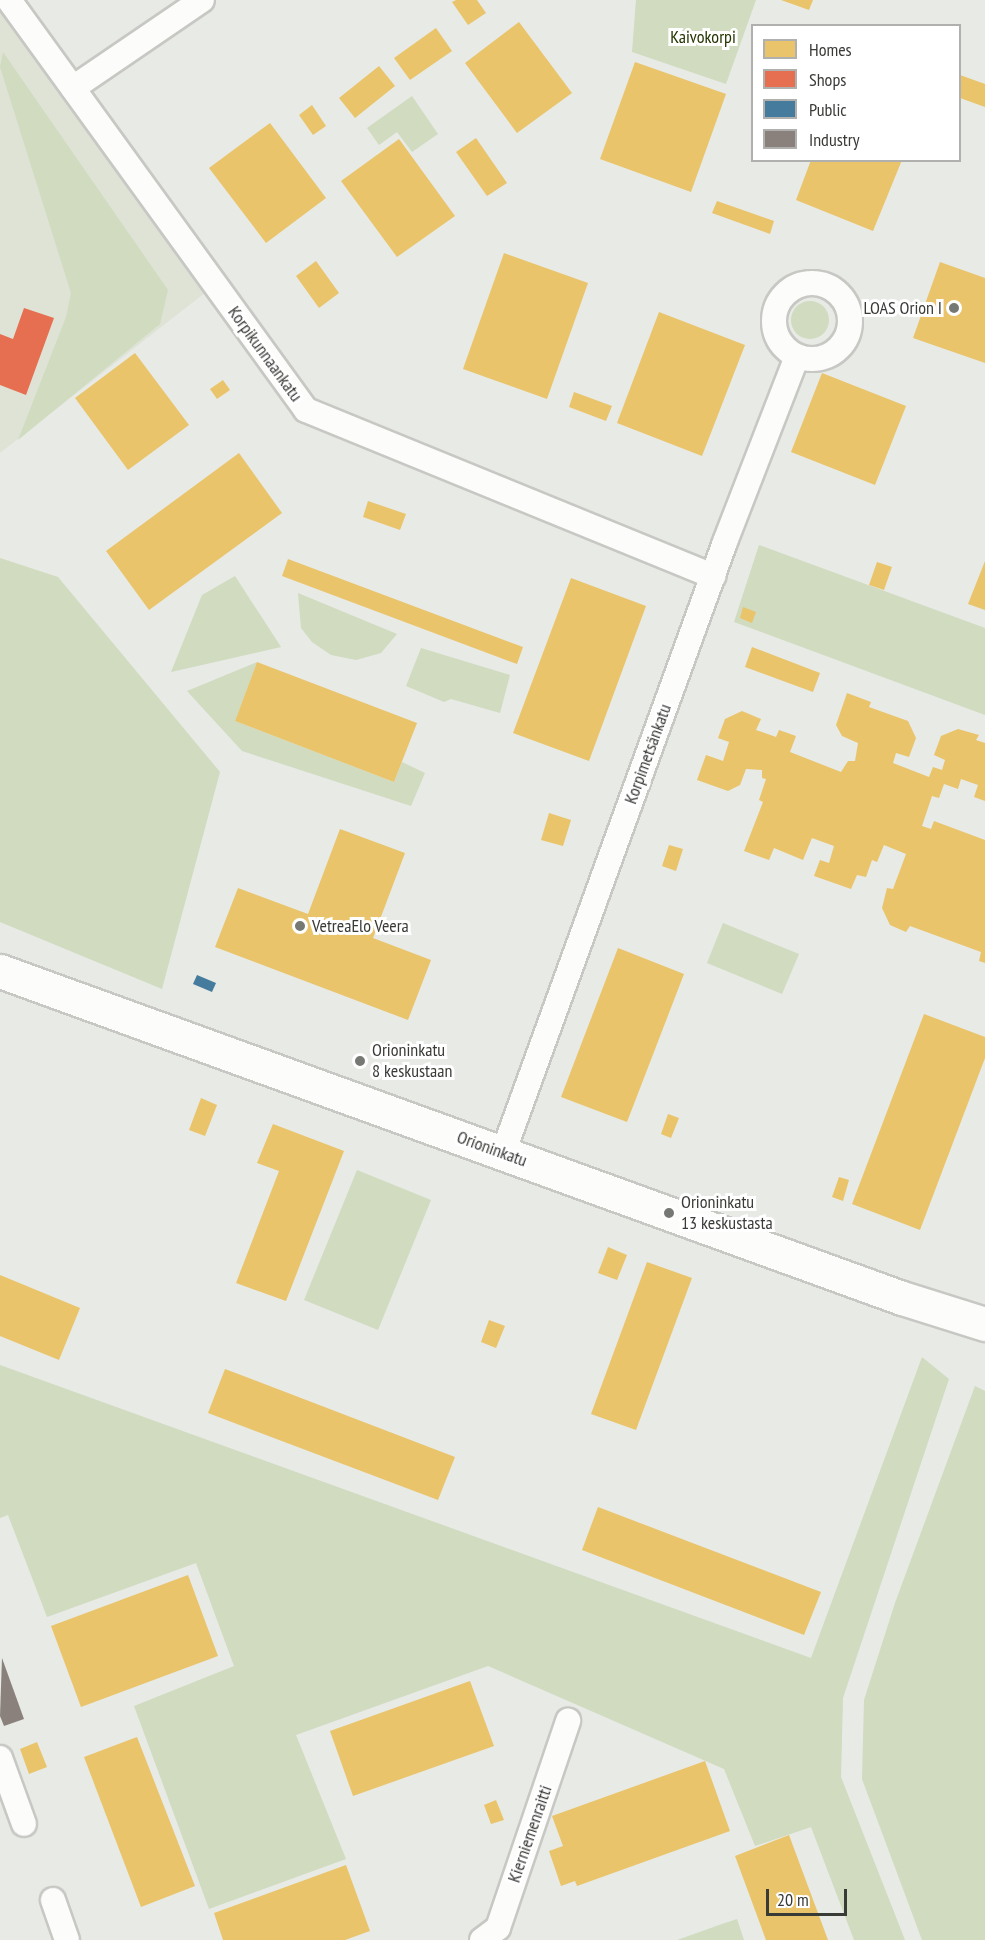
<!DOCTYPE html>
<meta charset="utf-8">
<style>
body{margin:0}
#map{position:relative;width:985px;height:1940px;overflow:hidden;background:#e8eae5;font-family:"PT Sans Narrow",sans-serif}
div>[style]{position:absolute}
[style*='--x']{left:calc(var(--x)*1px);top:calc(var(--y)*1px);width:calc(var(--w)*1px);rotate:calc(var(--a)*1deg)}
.built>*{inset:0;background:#dee3d6}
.green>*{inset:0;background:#d0dbbf}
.round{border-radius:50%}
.homes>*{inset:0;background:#e9c46a}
.shops>*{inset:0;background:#e76f51}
.public>*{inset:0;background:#457b9d}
.industry>*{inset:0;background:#8a817c}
.roads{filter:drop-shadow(2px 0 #c7c8c4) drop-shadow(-2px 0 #c7c8c4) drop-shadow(0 2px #c7c8c4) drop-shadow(0 -2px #c7c8c4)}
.minor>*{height:24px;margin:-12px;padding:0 12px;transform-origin:12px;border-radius:12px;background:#fcfcfb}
.minor>.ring{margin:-12px;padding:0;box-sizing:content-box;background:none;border:24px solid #fcfcfb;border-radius:50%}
.secondary>*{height:33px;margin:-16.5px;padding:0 16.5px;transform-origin:16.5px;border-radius:16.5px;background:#fcfcfb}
.dots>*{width:16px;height:16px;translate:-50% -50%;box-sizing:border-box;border:3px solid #fff;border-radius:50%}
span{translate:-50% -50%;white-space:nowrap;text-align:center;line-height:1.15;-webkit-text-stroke:6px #fff;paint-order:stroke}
.park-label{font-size:18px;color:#253400}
.poi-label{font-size:18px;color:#393b37}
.right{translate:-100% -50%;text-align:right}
.left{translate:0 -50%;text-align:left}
.street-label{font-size:18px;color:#393b37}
.legend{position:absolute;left:751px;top:24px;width:210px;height:138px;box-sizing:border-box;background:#fff;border:2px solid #b0b1af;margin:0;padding:8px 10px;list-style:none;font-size:18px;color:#393b37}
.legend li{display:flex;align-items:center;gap:12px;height:30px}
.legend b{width:30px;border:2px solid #b0b1af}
.scale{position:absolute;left:766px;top:1889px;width:81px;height:27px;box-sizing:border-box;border:3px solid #393b37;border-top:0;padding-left:8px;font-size:18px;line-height:21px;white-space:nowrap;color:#393b37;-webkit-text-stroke:4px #fff;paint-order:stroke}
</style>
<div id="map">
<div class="built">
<i style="clip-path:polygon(0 0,215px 285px,0 453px)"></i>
</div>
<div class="green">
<i style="clip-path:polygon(636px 0,756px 0,726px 84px,632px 52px)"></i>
<i style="clip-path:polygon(3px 52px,168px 290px,160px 324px,18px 440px,66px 317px,71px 293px,0 67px)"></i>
<i style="clip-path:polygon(412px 96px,438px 134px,412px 152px,397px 132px,379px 145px,367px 128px)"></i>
<i class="round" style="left:791px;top:301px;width:38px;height:38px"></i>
<i style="clip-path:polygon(759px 545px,985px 628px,985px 715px,734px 622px)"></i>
<i style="clip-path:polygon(0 558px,58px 577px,220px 772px,162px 989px,0 922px)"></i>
<i style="clip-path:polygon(235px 576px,281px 647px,171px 672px,202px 595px)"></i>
<i style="clip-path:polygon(298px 593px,397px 634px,381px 653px,356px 660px,331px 655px,312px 642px,301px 628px)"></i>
<i style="clip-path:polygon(421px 648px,510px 675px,500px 713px,451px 699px,444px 702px,406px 686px)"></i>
<i style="clip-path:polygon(257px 662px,235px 721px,394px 782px,402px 762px,425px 773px,411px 806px,242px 751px,187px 691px)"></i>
<i style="clip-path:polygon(723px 923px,799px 954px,782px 994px,707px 963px)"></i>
<i style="clip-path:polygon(357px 1170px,431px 1200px,378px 1330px,304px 1300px)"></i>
<i style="clip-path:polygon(922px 1357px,949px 1379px,843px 1698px,841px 1777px,905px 1940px,854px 1940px,811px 1827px,755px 1846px,724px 1769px,488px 1666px,296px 1735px,346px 1859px,209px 1909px,134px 1706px,234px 1666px,196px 1563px,47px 1617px,8px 1515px,0 1518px,0 1365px,811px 1658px)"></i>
<i style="clip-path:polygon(975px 1386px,985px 1391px,985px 1940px,922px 1940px,862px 1779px,864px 1700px,895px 1603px)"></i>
<i style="clip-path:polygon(737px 1919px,744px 1940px,677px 1940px,722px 1924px)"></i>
</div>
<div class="homes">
<i style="clip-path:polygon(456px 0,477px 0,486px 13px,468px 25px,452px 2px)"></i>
<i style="clip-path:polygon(781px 0,813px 0,809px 10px)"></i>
<i style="clip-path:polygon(519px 22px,572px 93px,517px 133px,465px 63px)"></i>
<i style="clip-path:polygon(436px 28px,452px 51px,410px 80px,394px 58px)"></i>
<i style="clip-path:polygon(635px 62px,726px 94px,691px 192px,600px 159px)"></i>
<i style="clip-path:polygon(379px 66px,395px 86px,355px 118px,339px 98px)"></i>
<i style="clip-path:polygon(960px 75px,985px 84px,985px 107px,960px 98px)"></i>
<i style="clip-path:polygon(312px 105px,326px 126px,313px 135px,299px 115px)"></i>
<i style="clip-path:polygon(270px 123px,326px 198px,266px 243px,209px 168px)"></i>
<i style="clip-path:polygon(476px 138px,507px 183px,487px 196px,456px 152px)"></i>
<i style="clip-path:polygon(399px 139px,455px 216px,397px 257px,341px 181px)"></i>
<i style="clip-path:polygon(811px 160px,902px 160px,873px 231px,796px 200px)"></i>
<i style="clip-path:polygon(717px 201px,774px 221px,770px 234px,712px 213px)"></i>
<i style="clip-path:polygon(504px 253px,588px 283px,547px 399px,463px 369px)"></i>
<i style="clip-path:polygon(316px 261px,339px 293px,319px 308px,296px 276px)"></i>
<i style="clip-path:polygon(940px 262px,985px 278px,985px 363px,913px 338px)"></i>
<i style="clip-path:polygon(659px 312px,745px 345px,702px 456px,617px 423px)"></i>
<i style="clip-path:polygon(135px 353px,189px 425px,128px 470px,75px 398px)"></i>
<i style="clip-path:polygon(822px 373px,906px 406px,875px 485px,791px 452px)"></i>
<i style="clip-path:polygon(223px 380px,230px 390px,217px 399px,210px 389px)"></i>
<i style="clip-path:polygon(574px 392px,612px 406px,606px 421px,569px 407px)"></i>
<i style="clip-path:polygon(239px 453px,282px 513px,149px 610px,106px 551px)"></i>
<i style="clip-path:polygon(368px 501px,406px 514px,400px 530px,363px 517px)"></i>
<i style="clip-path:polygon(288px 559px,523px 647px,517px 664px,282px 576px)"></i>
<i style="clip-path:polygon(985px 561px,985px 610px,968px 604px)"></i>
<i style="clip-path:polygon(877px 562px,892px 567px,884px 590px,869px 585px)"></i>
<i style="clip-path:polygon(571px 578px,646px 606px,589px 761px,513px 733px)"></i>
<i style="clip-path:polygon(743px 607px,756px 612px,752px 623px,740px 618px)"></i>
<i style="clip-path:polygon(752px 647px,820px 673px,813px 692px,745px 667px)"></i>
<i style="clip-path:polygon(257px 662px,417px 723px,394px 782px,235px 721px)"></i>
<i style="clip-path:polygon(847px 693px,871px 702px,869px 707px,908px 721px,916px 738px,909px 757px,896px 753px,893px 763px,929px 777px,933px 767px,942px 770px,945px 760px,934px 755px,941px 736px,958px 729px,979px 735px,976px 740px,985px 743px,985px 801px,974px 797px,978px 785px,961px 779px,958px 789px,944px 784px,939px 798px,932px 796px,922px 826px,931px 829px,934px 821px,985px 840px,985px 963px,979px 961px,981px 952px,910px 926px,906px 932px,890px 925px,882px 908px,887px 888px,893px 889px,906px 854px,884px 845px,877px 862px,872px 860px,866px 877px,857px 875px,851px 889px,814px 876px,820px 860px,829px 863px,834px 846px,812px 838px,803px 860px,774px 848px,769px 860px,744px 851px,763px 802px,759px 800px,766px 779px,762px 778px,762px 770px,746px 769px,740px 785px,728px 791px,697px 780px,706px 755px,723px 761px,729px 742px,718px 738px,725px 719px,742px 711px,761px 719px,756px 730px,776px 737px,779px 730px,796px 736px,790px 752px,841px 772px,848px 761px,855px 761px,858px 743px,842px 736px,836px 725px)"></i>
<i style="clip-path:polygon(549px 813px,571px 820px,563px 846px,541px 840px)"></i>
<i style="clip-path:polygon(340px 829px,405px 853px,373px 938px,431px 960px,408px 1020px,215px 947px,238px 888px,308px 914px)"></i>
<i style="clip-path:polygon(669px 845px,683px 849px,676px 871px,662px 866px)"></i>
<i style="clip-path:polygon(618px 948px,684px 974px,627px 1122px,561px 1097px)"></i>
<i style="clip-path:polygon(924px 1014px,985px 1037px,985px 1058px,920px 1230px,852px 1204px)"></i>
<i style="clip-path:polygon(201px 1098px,217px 1105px,205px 1136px,189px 1130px)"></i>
<i style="clip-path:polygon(668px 1114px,679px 1118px,671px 1138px,661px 1134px)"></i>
<i style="clip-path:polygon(273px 1124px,344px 1151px,286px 1301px,236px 1283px,279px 1171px,257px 1163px)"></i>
<i style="clip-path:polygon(839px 1177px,849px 1180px,843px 1201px,832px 1197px)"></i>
<i style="clip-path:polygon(608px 1247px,627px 1255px,617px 1280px,598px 1273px)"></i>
<i style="clip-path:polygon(647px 1262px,692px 1278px,636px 1430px,591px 1414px)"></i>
<i style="clip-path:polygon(0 1275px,80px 1308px,59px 1360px,0 1336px)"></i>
<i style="clip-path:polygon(489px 1320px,505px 1326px,496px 1348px,481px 1342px)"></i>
<i style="clip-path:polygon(225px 1369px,455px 1457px,438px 1500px,208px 1413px)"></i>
<i style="clip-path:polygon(598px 1507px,821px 1592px,804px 1635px,582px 1550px)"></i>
<i style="clip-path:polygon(188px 1575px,218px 1656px,81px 1707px,51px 1626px)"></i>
<i style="clip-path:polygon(470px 1681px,494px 1746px,353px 1796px,330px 1731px)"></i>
<i style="clip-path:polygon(137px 1737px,195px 1886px,141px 1907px,84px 1757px)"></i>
<i style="clip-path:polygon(37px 1742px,47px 1767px,29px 1774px,20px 1749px)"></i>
<i style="clip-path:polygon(705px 1761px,730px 1831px,577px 1886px,575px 1881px,561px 1886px,549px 1851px,563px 1846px,552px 1816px)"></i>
<i style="clip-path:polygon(496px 1800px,504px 1820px,491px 1824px,484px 1805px)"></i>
<i style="clip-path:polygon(789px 1835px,828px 1940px,766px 1940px,735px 1856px)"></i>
<i style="clip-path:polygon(346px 1865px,370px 1931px,345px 1940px,223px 1940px,214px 1913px)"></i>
</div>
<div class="shops">
<i style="clip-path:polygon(24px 308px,54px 318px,26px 395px,0 385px,0 334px,13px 339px)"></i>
</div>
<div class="public">
<i style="clip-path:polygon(197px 975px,216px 983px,212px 992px,193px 984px)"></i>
</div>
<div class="industry">
<i style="clip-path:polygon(2px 1658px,24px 1719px,4px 1726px,0 1716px)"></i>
</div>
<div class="roads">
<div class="minor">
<i style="--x:9;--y:0;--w:506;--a:54.08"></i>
<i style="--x:306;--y:410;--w:440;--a:22.2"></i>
<i style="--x:73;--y:88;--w:156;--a:-34.3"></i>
<i class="ring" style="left:774px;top:283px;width:52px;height:52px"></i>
<i style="--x:503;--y:1153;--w:650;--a:-70.03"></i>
<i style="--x:725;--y:542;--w:199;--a:-68.8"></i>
<i style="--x:0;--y:1758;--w:70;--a:70"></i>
<i style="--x:53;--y:1900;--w:42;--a:70.7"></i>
<i style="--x:482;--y:1940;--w:20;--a:-37"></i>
<i style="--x:498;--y:1928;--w:219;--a:-71.3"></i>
</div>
<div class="secondary">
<i style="--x:0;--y:971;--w:959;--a:19.93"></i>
<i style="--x:902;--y:1298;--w:87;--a:17.4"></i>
</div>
</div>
<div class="dots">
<i style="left:954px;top:308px;background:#767874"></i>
<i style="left:300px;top:926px;background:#767874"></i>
<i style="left:360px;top:1061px;background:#767874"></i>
<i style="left:669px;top:1213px;background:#767874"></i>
</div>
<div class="park-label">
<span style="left:703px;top:37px">Kaivokorpi</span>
</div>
<div class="poi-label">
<span class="right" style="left:942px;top:308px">LOAS Orion I</span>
<span class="left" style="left:312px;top:926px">VetreaElo Veera</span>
<span class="left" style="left:372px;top:1061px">Orioninkatu<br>8 keskustaan</span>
<span class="left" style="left:681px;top:1213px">Orioninkatu<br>13 keskustasta</span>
</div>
<div class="street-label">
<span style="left:265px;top:354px;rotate:54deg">Korpikunnaankatu</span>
<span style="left:648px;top:754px;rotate:-70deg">Korpimetsänkatu</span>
<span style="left:492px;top:1149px;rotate:20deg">Orioninkatu</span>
<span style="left:530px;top:1834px;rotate:-71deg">Kierniemenraitti</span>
</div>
<ul class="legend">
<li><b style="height:16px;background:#e9c46a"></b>Homes</li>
<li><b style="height:16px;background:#e76f51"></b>Shops</li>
<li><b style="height:16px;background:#457b9d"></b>Public</li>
<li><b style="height:16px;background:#8a817c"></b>Industry</li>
</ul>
<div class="scale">20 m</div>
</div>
